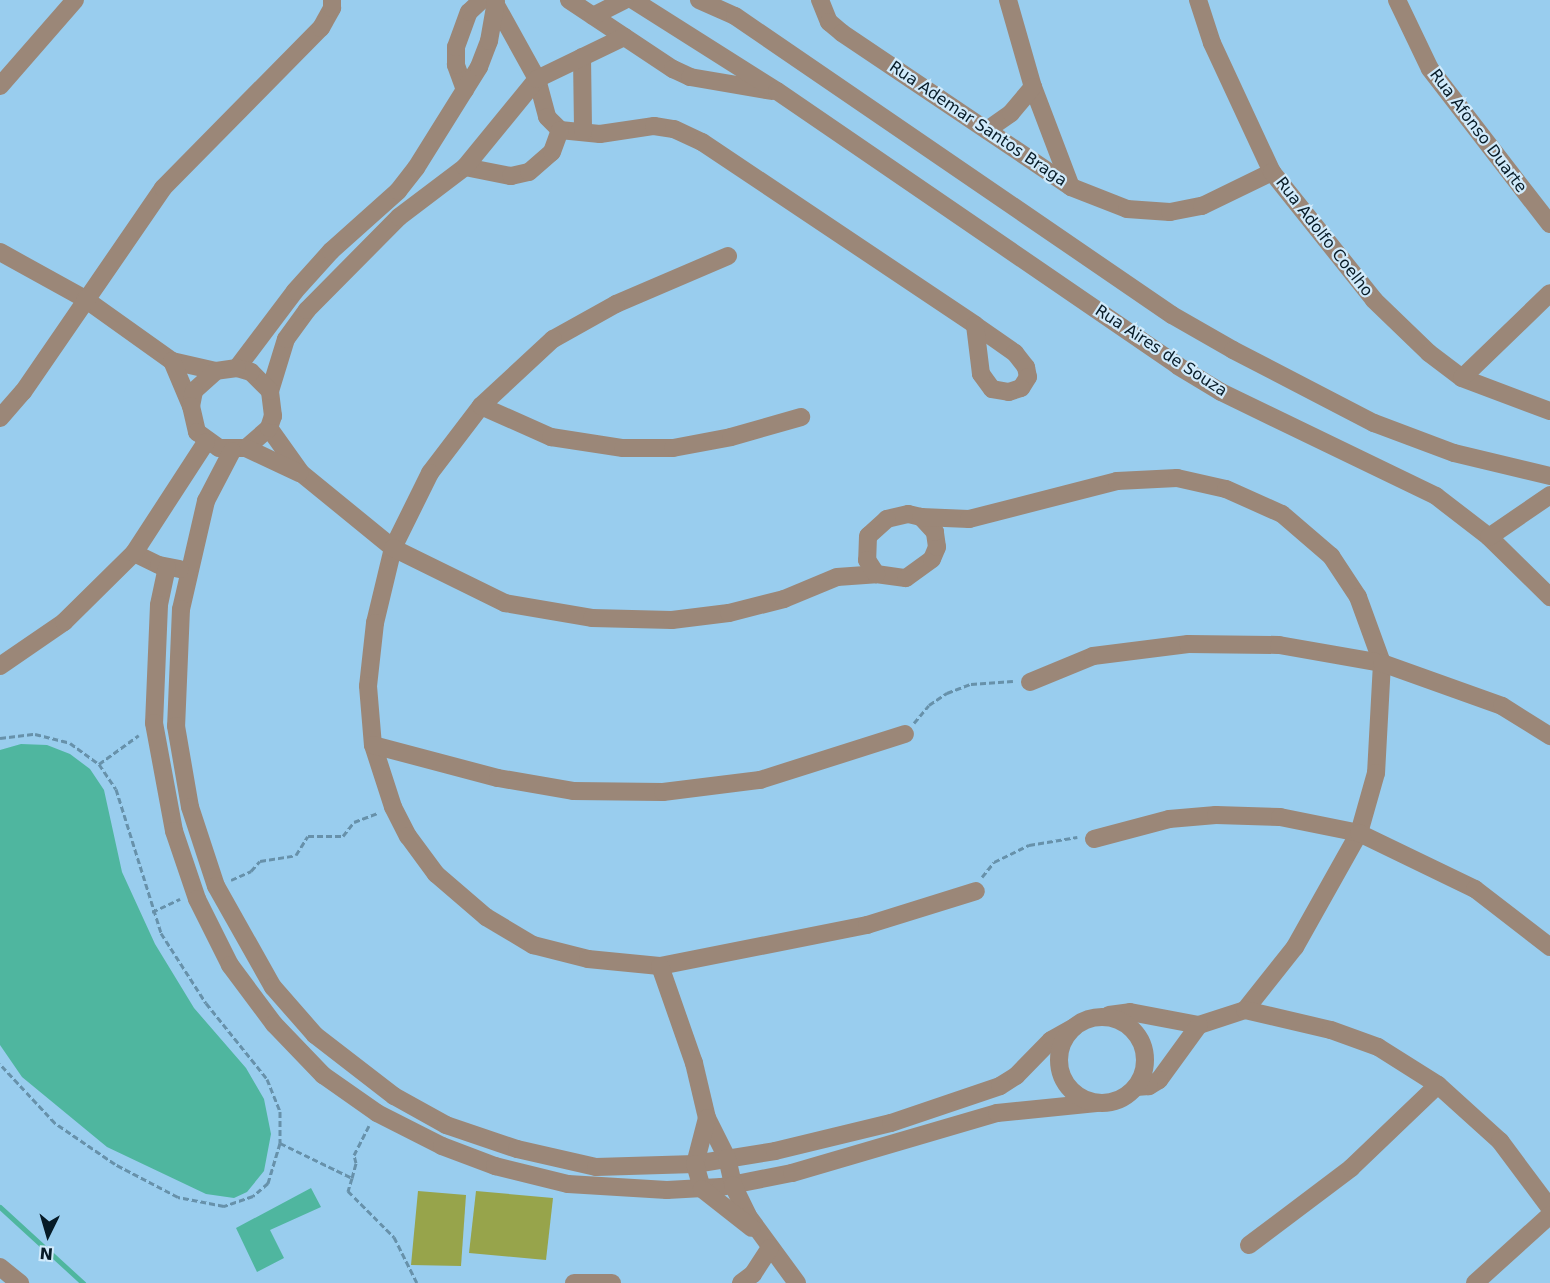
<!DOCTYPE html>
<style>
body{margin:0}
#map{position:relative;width:1550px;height:1283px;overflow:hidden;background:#99cdee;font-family:"DejaVu Sans",sans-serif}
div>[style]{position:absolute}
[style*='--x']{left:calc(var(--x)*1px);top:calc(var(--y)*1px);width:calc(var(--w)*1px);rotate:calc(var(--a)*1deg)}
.green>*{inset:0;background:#97a44b}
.water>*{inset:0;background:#4fb69f}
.stream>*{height:5px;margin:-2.5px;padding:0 2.5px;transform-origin:2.5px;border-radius:2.5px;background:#4fb69f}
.path>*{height:3px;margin-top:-1.5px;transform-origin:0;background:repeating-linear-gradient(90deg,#6791aa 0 6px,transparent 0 9px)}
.minor>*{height:18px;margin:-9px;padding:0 9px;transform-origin:9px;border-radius:9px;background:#9b8778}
.minor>.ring{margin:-9px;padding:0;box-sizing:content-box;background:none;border:18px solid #9b8778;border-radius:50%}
span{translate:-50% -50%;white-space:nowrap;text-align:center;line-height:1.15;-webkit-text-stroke:4.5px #d0eafb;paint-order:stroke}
.street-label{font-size:16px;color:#071b27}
.north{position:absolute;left:18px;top:1205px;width:60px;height:60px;-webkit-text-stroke:4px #d0eafb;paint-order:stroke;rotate:185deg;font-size:16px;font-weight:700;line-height:24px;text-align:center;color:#071b27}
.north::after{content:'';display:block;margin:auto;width:21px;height:27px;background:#071b27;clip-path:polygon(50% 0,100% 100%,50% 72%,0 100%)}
</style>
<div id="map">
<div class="green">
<i style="clip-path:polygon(418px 1191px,466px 1195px,461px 1266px,411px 1265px)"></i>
<i style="clip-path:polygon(476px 1191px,553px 1198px,546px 1260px,469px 1253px)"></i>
</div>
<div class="water">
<i style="clip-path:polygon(21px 744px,47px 745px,70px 754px,90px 769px,104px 790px,122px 872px,155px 944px,194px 1008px,246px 1068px,264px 1099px,271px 1134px,264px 1171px,247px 1192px,234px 1198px,206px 1194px,107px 1147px,22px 1077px,0 1045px,0 750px)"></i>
<i style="clip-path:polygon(311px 1188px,321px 1207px,270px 1230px,284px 1258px,257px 1272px,236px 1228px)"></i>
</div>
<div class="stream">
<i style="--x:0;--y:1207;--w:113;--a:42.5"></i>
</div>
<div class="path">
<i style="--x:914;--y:723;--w:23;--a:-50"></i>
<i style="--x:929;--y:705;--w:22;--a:-34"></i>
<i style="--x:947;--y:693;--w:26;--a:-21"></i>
<i style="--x:971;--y:684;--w:42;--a:-4.1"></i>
<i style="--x:0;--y:738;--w:35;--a:-7"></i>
<i style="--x:35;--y:734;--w:36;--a:14"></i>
<i style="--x:70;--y:743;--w:36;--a:36"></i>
<i style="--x:99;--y:764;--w:30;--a:56"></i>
<i style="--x:116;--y:789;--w:151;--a:72.6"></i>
<i style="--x:161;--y:933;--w:83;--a:57.3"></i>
<i style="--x:206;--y:1003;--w:97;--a:51.2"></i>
<i style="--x:267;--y:1079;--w:35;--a:68"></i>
<i style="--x:280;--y:1111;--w:32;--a:90"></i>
<i style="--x:280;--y:1143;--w:42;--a:106.7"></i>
<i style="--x:268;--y:1183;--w:20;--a:139"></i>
<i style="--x:253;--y:1196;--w:31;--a:161"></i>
<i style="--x:224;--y:1206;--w:47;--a:-168.9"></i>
<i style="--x:178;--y:1197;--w:71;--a:-152.4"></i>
<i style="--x:115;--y:1164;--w:73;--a:-145.7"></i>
<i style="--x:55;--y:1123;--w:81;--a:-133"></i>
<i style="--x:99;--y:764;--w:49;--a:-35.9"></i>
<i style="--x:982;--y:877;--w:19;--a:-51"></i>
<i style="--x:994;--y:862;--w:39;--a:-26"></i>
<i style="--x:1029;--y:845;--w:49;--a:-9.5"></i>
<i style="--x:231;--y:880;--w:22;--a:-24"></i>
<i style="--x:251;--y:871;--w:13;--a:-48"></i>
<i style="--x:260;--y:861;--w:36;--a:-9"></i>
<i style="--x:296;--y:855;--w:22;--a:-58"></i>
<i style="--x:308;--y:836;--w:35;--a:0"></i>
<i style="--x:343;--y:836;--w:18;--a:-52"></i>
<i style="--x:354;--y:822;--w:25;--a:-21"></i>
<i style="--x:152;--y:912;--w:31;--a:-25"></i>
<i style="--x:280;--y:1143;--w:80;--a:25.9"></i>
<i style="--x:352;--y:1178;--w:16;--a:-75"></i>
<i style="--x:356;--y:1163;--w:8;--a:-104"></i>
<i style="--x:354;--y:1155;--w:33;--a:-63"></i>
<i style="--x:352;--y:1178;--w:14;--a:107"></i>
<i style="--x:348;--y:1191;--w:65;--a:45"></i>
<i style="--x:394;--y:1237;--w:51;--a:63.4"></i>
</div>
<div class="minor">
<i style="--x:569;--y:0;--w:125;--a:33.6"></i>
<i style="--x:673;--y:69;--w:19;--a:25"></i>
<i style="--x:690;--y:77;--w:83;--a:9.7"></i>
<i style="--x:633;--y:0;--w:170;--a:32.3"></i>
<i style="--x:777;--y:91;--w:486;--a:34.4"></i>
<i style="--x:1178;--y:366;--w:50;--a:31.2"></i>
<i style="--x:1221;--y:392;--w:239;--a:25.8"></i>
<i style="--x:1436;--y:496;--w:67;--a:37.7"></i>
<i style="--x:1489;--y:537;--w:86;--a:44.5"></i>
<i style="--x:699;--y:0;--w:39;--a:24"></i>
<i style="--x:735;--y:16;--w:529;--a:34.38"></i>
<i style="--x:1172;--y:315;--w:70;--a:29.8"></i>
<i style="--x:1233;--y:350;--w:159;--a:27.4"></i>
<i style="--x:1374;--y:423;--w:85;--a:20.6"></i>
<i style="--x:1454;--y:453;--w:99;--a:13.5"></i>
<i style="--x:820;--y:0;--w:24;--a:68"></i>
<i style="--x:829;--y:22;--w:17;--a:40"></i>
<i style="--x:842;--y:33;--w:276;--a:33.9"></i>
<i style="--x:1071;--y:187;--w:60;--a:21.4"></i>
<i style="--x:1127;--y:209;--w:43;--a:4"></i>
<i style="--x:1170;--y:212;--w:33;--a:-11"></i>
<i style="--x:1202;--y:206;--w:78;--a:-25.9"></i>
<i style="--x:1008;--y:0;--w:91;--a:74"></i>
<i style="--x:1033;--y:87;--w:107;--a:69.2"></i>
<i style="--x:1198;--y:0;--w:45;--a:72"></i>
<i style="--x:1212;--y:43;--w:142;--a:65.1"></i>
<i style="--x:1272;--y:172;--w:164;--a:51.4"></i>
<i style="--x:1374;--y:300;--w:76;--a:43.9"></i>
<i style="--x:1429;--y:353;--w:41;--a:37.1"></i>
<i style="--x:1462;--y:378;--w:94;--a:20.6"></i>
<i style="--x:1397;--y:0;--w:76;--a:64.4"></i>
<i style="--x:1430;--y:69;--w:196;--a:52.3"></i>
<i style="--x:496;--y:5;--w:85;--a:61"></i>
<i style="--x:537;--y:79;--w:39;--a:75"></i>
<i style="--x:547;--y:117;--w:18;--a:45"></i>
<i style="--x:560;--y:130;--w:40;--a:5.7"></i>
<i style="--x:600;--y:134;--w:55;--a:-8.4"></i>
<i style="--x:654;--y:126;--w:20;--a:9"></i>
<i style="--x:674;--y:129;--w:31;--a:25"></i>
<i style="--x:702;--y:142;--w:329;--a:33.8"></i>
<i style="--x:975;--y:325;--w:49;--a:35"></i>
<i style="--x:1015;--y:353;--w:18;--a:52"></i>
<i style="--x:1026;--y:367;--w:10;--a:79"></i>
<i style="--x:1028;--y:377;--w:13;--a:122"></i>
<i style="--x:1021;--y:388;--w:13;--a:162"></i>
<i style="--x:1009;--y:392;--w:17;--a:-170"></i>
<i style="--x:992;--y:389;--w:19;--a:-126"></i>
<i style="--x:981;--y:374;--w:49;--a:-97"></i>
<i style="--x:593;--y:16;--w:35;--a:-27"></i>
<i style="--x:582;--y:57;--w:75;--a:89.2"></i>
<i style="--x:0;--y:86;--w:114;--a:-48.9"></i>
<i style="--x:465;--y:90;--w:27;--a:-110"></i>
<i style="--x:456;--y:65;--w:18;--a:-90"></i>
<i style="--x:456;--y:47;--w:37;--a:-70"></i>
<i style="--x:469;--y:12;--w:18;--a:-43"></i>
<i style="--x:987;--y:130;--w:29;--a:-35"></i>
<i style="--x:1011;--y:113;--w:34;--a:-50"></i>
<i style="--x:465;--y:167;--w:47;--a:11.1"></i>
<i style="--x:511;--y:176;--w:18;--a:-13"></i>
<i style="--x:529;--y:172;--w:30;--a:-41"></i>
<i style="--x:552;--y:152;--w:23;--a:-70"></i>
<i style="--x:0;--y:252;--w:97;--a:28.9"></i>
<i style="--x:85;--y:299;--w:107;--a:35.5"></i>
<i style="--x:172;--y:361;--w:45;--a:12.8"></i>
<i style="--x:728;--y:256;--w:122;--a:156.8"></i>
<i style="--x:616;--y:304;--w:72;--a:150.9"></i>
<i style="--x:553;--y:339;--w:98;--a:137.1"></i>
<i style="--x:481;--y:406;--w:84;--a:127.3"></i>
<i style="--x:430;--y:473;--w:84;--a:116.3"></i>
<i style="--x:393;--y:548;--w:77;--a:103.5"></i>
<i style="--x:375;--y:623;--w:63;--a:96.3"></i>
<i style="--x:368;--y:686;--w:59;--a:85.2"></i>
<i style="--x:373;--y:745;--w:65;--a:72.1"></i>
<i style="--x:393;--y:807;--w:33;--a:63"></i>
<i style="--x:408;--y:836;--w:47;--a:53.6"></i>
<i style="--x:436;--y:874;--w:66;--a:40.7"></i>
<i style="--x:486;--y:917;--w:55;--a:30.8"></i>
<i style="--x:533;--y:945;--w:57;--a:14.3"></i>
<i style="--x:588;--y:959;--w:72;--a:5.6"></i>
<i style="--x:660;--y:966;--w:211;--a:-11.2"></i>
<i style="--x:867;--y:925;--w:114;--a:-17.3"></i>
<i style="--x:172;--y:361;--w:49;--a:67.1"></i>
<i style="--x:237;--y:368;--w:96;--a:-53"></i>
<i style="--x:295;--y:291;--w:54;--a:-48"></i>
<i style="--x:331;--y:251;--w:90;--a:-41.8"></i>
<i style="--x:398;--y:191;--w:29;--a:-52"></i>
<i style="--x:416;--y:168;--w:119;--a:-58"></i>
<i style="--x:479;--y:67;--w:28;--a:-69"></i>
<i style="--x:489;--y:41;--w:40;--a:-80"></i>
<i style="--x:1462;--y:378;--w:122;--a:-44"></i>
<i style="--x:270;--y:391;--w:54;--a:-72.9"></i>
<i style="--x:286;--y:339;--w:36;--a:-54"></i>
<i style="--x:307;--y:310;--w:131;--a:-45.3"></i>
<i style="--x:399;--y:217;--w:83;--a:-37.1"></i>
<i style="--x:465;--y:167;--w:114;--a:-50.7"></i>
<i style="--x:537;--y:79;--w:97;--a:-25.8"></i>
<i style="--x:481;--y:406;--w:77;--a:23.9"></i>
<i style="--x:551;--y:437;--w:73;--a:8.7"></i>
<i style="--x:623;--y:448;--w:50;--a:0"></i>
<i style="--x:673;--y:448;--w:59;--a:-10.7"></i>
<i style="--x:731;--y:437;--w:73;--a:-15.9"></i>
<i style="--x:0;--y:418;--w:35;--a:-49"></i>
<i style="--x:23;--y:392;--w:247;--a:-55.5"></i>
<i style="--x:163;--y:188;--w:225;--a:-45.4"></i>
<i style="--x:321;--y:28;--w:23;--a:-61"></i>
<i style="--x:332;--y:8;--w:8;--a:-90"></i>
<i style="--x:269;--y:428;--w:55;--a:54.6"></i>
<i style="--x:301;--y:473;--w:119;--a:39.2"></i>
<i style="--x:393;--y:548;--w:125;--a:26.2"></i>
<i style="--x:505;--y:603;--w:88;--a:9.8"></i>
<i style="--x:592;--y:618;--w:80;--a:1.4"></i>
<i style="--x:672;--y:620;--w:57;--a:-7"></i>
<i style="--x:729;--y:613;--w:57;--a:-14.3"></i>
<i style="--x:784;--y:599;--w:57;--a:-22.5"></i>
<i style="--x:837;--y:577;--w:39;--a:-4"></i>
<i style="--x:876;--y:574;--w:30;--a:8"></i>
<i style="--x:906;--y:578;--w:32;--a:-36"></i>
<i style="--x:932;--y:559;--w:13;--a:-67"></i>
<i style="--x:937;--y:547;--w:15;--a:-98"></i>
<i style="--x:935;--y:532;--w:21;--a:-133"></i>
<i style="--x:921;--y:517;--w:13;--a:-167"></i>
<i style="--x:908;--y:514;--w:22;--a:167"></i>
<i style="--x:887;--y:519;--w:25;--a:138"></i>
<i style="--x:868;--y:536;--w:24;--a:92"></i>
<i style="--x:867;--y:560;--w:17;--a:57"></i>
<i style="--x:246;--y:448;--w:30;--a:-41"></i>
<i style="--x:269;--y:428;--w:13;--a:-72"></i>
<i style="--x:273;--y:416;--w:25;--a:-97"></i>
<i style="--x:270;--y:391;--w:27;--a:-135"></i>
<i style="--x:251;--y:372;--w:15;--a:-164"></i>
<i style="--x:237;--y:368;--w:21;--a:172"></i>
<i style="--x:216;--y:371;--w:30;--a:138"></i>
<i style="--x:194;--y:391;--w:15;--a:101"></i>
<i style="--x:191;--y:406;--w:27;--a:77"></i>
<i style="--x:197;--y:432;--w:27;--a:36"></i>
<i style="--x:219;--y:448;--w:27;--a:0"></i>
<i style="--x:246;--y:448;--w:59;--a:25.3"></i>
<i style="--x:232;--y:451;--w:56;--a:117.5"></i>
<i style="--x:206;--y:501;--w:111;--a:103"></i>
<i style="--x:181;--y:609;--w:117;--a:92.4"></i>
<i style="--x:176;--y:726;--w:82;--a:80.2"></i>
<i style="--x:190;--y:807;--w:83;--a:71.8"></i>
<i style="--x:216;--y:886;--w:116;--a:60.6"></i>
<i style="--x:273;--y:987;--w:64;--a:48.8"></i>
<i style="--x:315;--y:1035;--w:100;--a:37.7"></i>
<i style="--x:394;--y:1096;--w:60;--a:29.1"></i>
<i style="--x:446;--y:1125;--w:75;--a:18.7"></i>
<i style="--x:517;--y:1149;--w:81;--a:12.8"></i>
<i style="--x:596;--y:1167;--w:99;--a:-1.7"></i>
<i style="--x:695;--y:1164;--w:81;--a:-9.2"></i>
<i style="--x:775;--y:1151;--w:119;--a:-13.6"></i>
<i style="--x:891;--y:1123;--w:115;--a:-18.7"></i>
<i style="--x:1000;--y:1086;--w:19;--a:-32"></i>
<i style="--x:1016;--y:1076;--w:50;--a:-45.8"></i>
<i style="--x:1051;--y:1040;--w:26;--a:-29"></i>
<i style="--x:921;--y:517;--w:48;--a:2.4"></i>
<i style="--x:969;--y:519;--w:153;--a:-14.4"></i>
<i style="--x:1117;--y:481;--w:60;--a:-2.9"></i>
<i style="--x:1177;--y:478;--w:50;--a:12.7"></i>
<i style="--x:1226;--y:489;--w:61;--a:24.1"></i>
<i style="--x:1282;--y:514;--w:65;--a:40.6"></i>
<i style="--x:1331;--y:556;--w:49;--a:56.6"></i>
<i style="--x:1358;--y:597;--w:70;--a:70"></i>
<i style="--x:1382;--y:663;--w:110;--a:93.1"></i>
<i style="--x:1376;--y:773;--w:62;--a:105.8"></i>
<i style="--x:1359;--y:833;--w:131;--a:119.3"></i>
<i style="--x:1295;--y:947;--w:80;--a:128.4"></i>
<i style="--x:1245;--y:1010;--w:48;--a:161.9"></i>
<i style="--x:1489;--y:537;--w:74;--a:-34.5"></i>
<i style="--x:134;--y:553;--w:28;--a:26"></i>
<i style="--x:159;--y:565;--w:21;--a:11"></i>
<i style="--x:167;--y:567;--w:39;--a:102"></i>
<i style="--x:159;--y:605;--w:118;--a:92.4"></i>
<i style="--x:154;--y:723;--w:110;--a:79.5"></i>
<i style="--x:174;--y:831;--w:72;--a:71.3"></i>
<i style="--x:197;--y:899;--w:74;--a:63.4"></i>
<i style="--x:230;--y:965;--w:74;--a:53.3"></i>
<i style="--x:274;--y:1024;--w:71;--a:46.1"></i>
<i style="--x:323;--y:1075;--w:66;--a:35.1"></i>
<i style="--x:377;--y:1113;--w:73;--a:26.9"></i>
<i style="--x:442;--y:1146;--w:57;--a:20.7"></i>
<i style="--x:495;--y:1166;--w:75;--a:13.9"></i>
<i style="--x:568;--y:1184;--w:99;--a:3.5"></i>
<i style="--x:667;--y:1190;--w:54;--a:-3.2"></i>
<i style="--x:721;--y:1187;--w:72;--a:-11.2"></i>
<i style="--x:792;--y:1173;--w:214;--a:-16.3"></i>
<i style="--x:997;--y:1113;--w:100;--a:-5.7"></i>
<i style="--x:0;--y:666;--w:78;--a:-34.5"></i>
<i style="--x:64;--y:622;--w:98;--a:-44.6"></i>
<i style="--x:134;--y:553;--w:132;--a:-57"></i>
<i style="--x:1030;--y:682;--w:68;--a:-22.4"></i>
<i style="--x:1093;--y:656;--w:96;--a:-7.2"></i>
<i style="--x:1188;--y:644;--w:91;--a:0.6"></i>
<i style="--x:1279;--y:645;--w:105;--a:9.9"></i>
<i style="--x:1382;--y:663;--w:127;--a:19.7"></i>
<i style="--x:1502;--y:706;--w:57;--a:32"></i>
<i style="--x:373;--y:745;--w:129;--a:14.8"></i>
<i style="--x:498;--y:778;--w:76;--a:9.8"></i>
<i style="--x:573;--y:791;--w:90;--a:0.6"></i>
<i style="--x:663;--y:792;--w:98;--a:-7.1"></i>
<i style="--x:760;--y:780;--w:152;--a:-17.6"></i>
<i style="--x:1094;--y:839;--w:78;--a:-14.9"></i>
<i style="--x:1169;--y:819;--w:47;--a:-4.9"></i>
<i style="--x:1216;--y:815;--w:64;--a:1.8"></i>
<i style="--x:1280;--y:817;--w:81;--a:11.4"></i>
<i style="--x:1359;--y:833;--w:129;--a:25.8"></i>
<i style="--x:1475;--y:889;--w:95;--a:37.7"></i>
<i style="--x:660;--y:966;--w:103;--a:70.7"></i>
<i style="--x:694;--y:1063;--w:57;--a:76.7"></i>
<i style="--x:707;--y:1118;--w:45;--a:63.4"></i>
<i style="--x:727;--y:1158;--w:28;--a:77"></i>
<i style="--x:733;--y:1185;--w:34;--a:64"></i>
<i style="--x:748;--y:1216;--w:83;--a:53.8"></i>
<i style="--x:1245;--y:1010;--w:88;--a:13.1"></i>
<i style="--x:1331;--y:1030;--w:50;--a:19.9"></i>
<i style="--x:1378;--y:1047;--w:71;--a:32.3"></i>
<i style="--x:1438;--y:1085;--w:84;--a:42.1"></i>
<i style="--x:1500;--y:1141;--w:84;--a:53.3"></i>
<i style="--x:1109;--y:1015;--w:21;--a:-8"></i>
<i style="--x:1130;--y:1012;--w:70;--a:10.7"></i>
<i style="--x:1199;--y:1025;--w:68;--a:126"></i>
<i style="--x:1159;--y:1080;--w:12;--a:149"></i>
<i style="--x:1149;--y:1086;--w:13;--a:176"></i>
<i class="ring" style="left:1059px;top:1017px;width:68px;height:68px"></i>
<i style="--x:707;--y:1118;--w:48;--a:104.6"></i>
<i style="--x:695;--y:1164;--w:26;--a:74"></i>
<i style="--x:702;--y:1189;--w:63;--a:38"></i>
<i style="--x:1249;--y:1245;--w:128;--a:-37"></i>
<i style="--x:1351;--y:1168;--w:120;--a:-43.7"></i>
<i style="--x:0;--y:1267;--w:26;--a:39"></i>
<i style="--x:574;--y:1283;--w:38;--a:0"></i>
<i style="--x:741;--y:1283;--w:15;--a:-37"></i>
<i style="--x:753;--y:1274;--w:31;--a:-57"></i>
<i style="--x:1475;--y:1283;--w:101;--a:-42.2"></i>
</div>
<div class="street-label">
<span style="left:978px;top:124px;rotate:34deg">Rua Ademar Santos Braga</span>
<span style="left:1478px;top:131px;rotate:53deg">Rua Afonso Duarte</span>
<span style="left:1324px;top:237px;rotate:52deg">Rua Adolfo Coelho</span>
<span style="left:1161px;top:351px;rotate:33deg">Rua Aires de Souza</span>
</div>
<div class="north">N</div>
</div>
